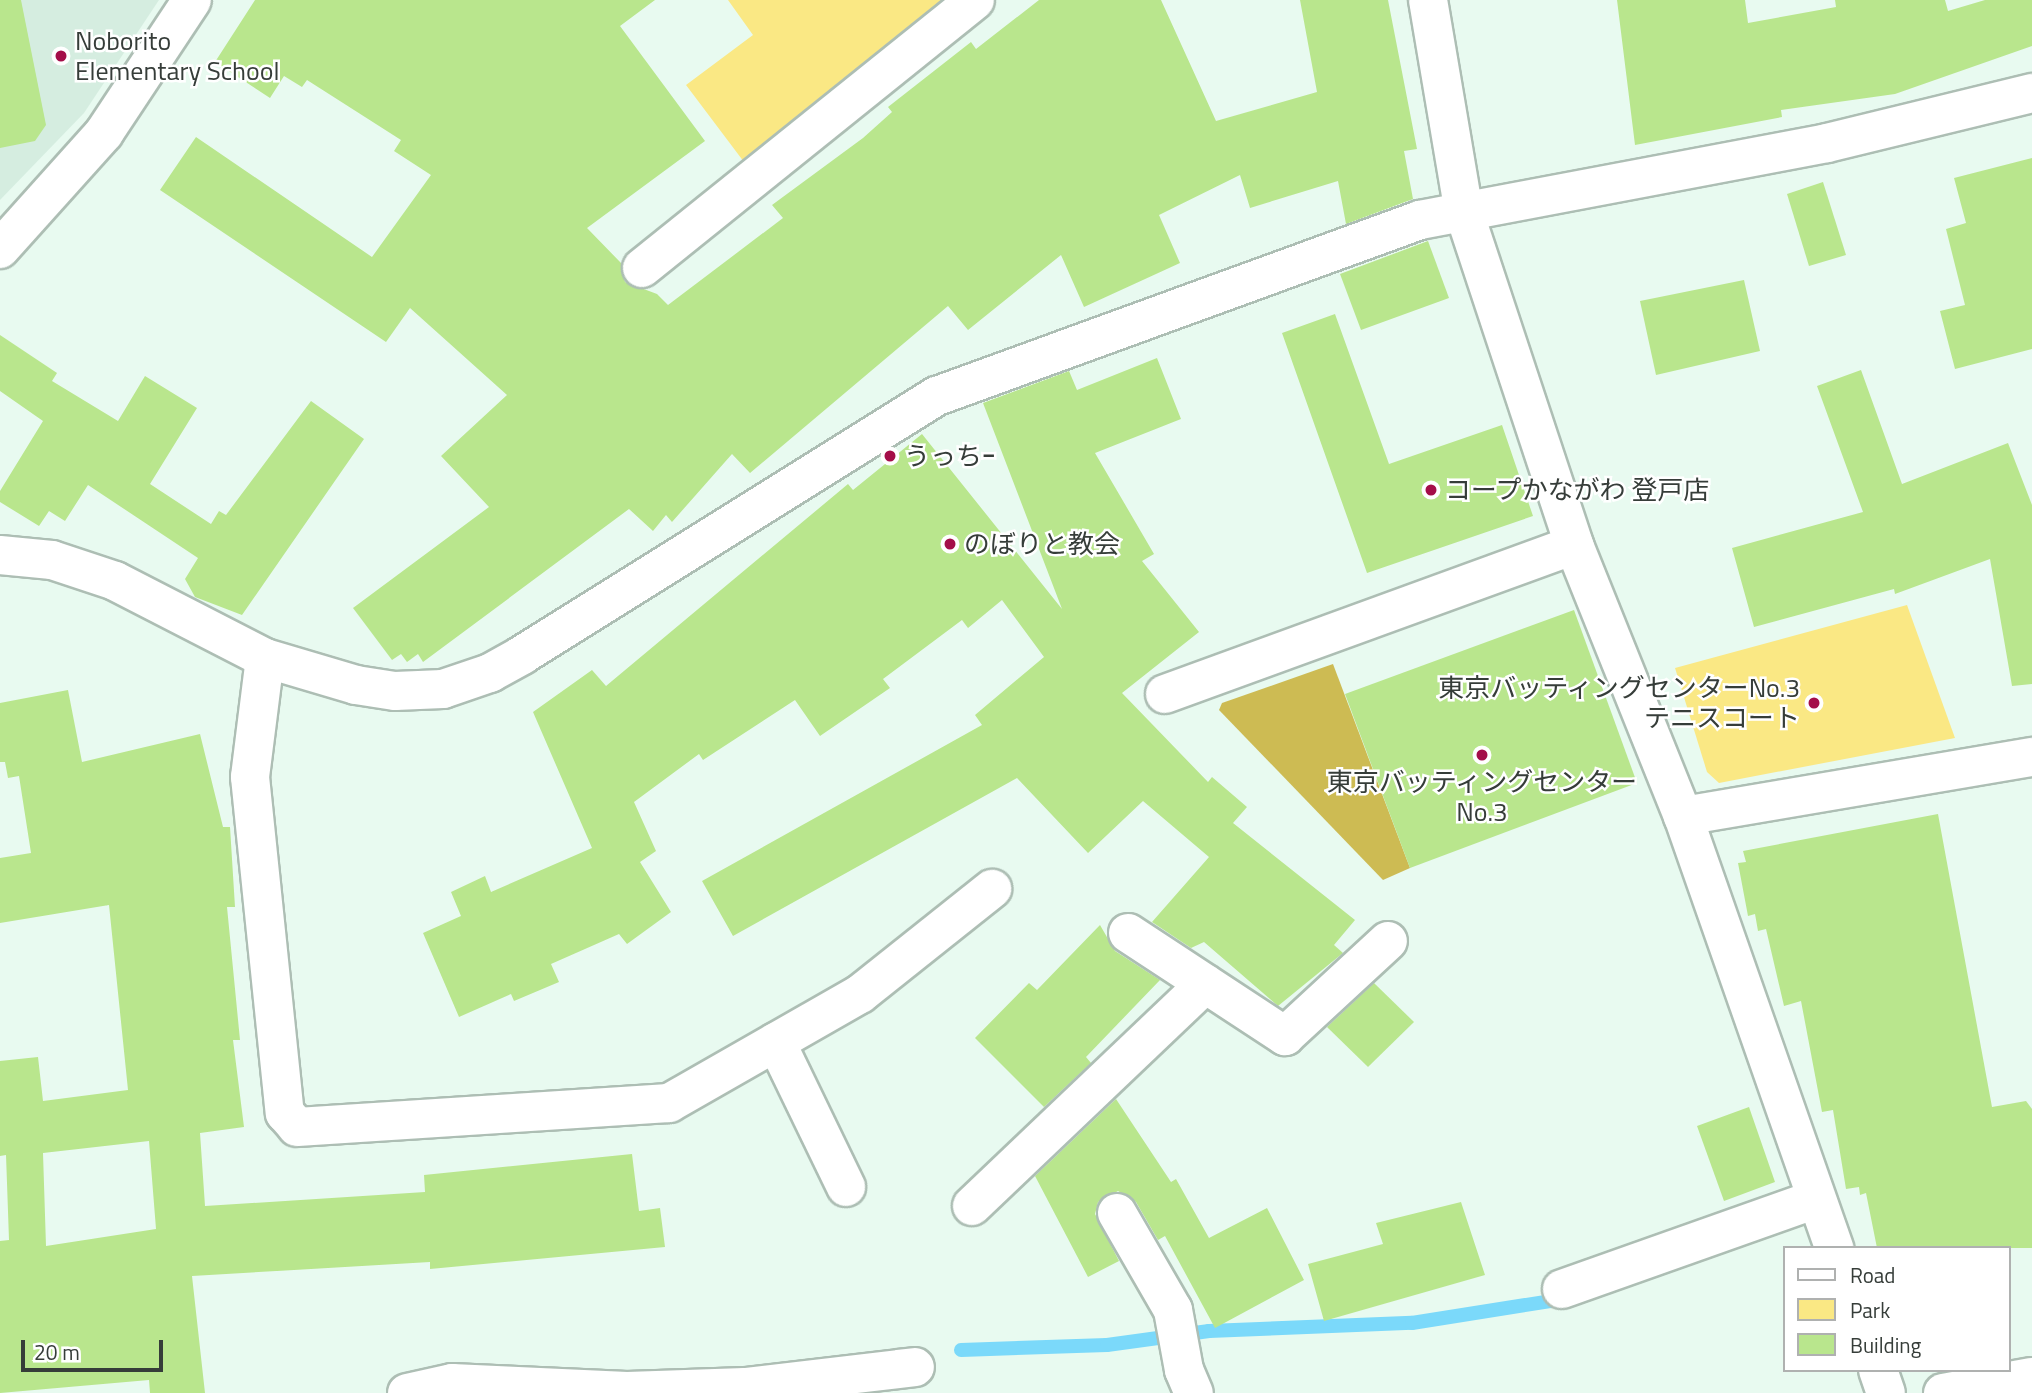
<!DOCTYPE html>
<meta charset="utf-8">
<style>
body{margin:0}
#map{position:relative;width:2032px;height:1393px;overflow:hidden;background:#e8faf0;font-family:"Titillium Web","Noto Sans JP",sans-serif}
div>[style]{position:absolute}
[style*='--x']{left:calc(var(--x)*1px);top:calc(var(--y)*1px);width:calc(var(--w)*1px);rotate:calc(var(--a)*1deg)}
.built>*{inset:0;background:#d5ede0}
.green>*{inset:0;background:#fae884}
.forest>*{inset:0;background:#cdbb53}
.stream>*{height:14px;margin:-7px;padding:0 7px;transform-origin:7px;border-radius:7px;background:#7bd9fa}
.building>*{inset:0;background:#b9e68d}
.roads{filter:drop-shadow(2px 0 #adbeb4) drop-shadow(-2px 0 #adbeb4) drop-shadow(0 2px #adbeb4) drop-shadow(0 -2px #adbeb4)}
.minor>*{height:38px;margin:-19px;padding:0 19px;transform-origin:19px;border-radius:19px;background:#fff}
.tertiary>*{height:38px;margin:-19px;padding:0 19px;transform-origin:19px;border-radius:19px;background:#fff}
.dots>*{width:19px;height:19px;translate:-50% -50%;box-sizing:border-box;border:4px solid #fff;border-radius:50%}
span{translate:-50% -50%;white-space:nowrap;text-align:center;line-height:1.15;-webkit-text-stroke:5px #fff;paint-order:stroke}
.poi-label{font-size:26px;color:#363d39}
.left{translate:0 -50%;text-align:left}
.right{translate:-100% -50%;text-align:right}
.legend{position:absolute;left:1783px;top:1246px;width:228px;height:126px;box-sizing:border-box;background:#fff;border:2px solid #afb1b0;margin:0;padding:9px 12px;list-style:none;font-size:21px;color:#363d39}
.legend li{display:flex;align-items:center;gap:14px;height:35px}
.legend b{width:35px;border:2px solid #afb1b0}
.scale{position:absolute;left:21px;top:1340px;width:142px;height:32px;box-sizing:border-box;border:4px solid #363d39;border-top:0;padding-left:9px;font-size:21px;line-height:24px;white-space:nowrap;color:#363d39;-webkit-text-stroke:5px #fff;paint-order:stroke}
</style>
<div id="map">
<div class="built">
<i style="clip-path:polygon(0 0,159px 0,84px 113px,0 200px)"></i>
</div>
<div class="green">
<i style="clip-path:polygon(728px 0,945px 0,744px 162px,686px 85px,753px 35px)"></i>
<i style="clip-path:polygon(1907px 605px,1955px 738px,1719px 783px,1707px 772px,1675px 668px)"></i>
</div>
<div class="forest">
<i style="clip-path:polygon(1333px 664px,1410px 868px,1383px 880px,1219px 710px,1222px 703px)"></i>
</div>
<div class="stream">
<i style="--x:961;--y:1350;--w:146;--a:-2"></i>
<i style="--x:1107;--y:1345;--w:103;--a:-7.8"></i>
<i style="--x:1209;--y:1331;--w:203;--a:-2.3"></i>
<i style="--x:1412;--y:1323;--w:148;--a:-9"></i>
</div>
<div class="building">
<i style="clip-path:polygon(0 0,21px 0,46px 125px,35px 141px,0 148px)"></i>
<i style="clip-path:polygon(255px 0,655px 0,620px 26px,705px 141px,587px 228px,621px 263px,625px 282px,657px 294px,668px 305px,783px 218px,772px 205px,863px 138px,892px 112px,888px 107px,971px 42px,976px 49px,1039px 0,1161px 0,1216px 121px,1317px 92px,1300px 0,1388px 0,1417px 149px,1404px 151px,1413px 199px,1346px 224px,1338px 181px,1250px 208px,1240px 175px,1159px 215px,1180px 263px,1084px 307px,1061px 255px,968px 330px,948px 306px,750px 473px,732px 454px,672px 522px,666px 515px,653px 531px,629px 509px,423px 662px,418px 654px,407px 662px,401px 654px,392px 660px,353px 608px,489px 507px,441px 456px,507px 395px,410px 308px,386px 342px,160px 190px,196px 137px,372px 257px,431px 175px,394px 151px,401px 140px,307px 80px,302px 87px,284px 76px,270px 98px,215px 62px)"></i>
<i style="clip-path:polygon(1617px 0,1745px 0,1748px 23px,1836px 7px,1835px 0,1945px 0,1948px 11px,1985px 0,2032px 0,2032px 46px,1895px 94px,1781px 110px,1782px 117px,1635px 145px)"></i>
<i style="clip-path:polygon(2032px 158px,2032px 349px,1955px 369px,1940px 311px,1965px 305px,1946px 229px,1966px 223px,1954px 178px)"></i>
<i style="clip-path:polygon(1823px 182px,1846px 255px,1809px 266px,1787px 194px)"></i>
<i style="clip-path:polygon(1428px 241px,1449px 298px,1361px 330px,1340px 274px)"></i>
<i style="clip-path:polygon(1744px 280px,1760px 351px,1656px 375px,1640px 301px)"></i>
<i style="clip-path:polygon(1335px 314px,1389px 464px,1502px 425px,1533px 516px,1367px 573px,1282px 333px)"></i>
<i style="clip-path:polygon(0 335px,57px 373px,52px 381px,118px 421px,145px 376px,197px 408px,150px 484px,211px 524px,219px 511px,226px 515px,311px 401px,364px 439px,242px 615px,195px 597px,185px 579px,198px 558px,88px 485px,65px 521px,49px 511px,39px 526px,0 502px,0 491px,43px 421px,0 391px)"></i>
<i style="clip-path:polygon(1157px 358px,1181px 419px,1095px 453px,1154px 554px,1142px 561px,1199px 632px,1122px 693px,1208px 782px,1212px 777px,1247px 807px,1233px 823px,1355px 920px,1334px 945px,1343px 953px,1278px 1006px,1204px 942px,1191px 948px,1152px 922px,1209px 857px,1143px 801px,1088px 853px,1017px 778px,733px 936px,702px 881px,982px 725px,975px 715px,1044px 657px,1002px 600px,968px 628px,962px 620px,883px 679px,890px 688px,820px 736px,795px 700px,703px 760px,699px 754px,634px 802px,656px 851px,640px 862px,671px 912px,627px 944px,619px 934px,551px 964px,559px 982px,514px 1001px,511px 994px,459px 1017px,423px 933px,461px 916px,451px 892px,485px 876px,491px 892px,592px 848px,533px 712px,592px 670px,606px 686px,848px 484px,853px 490px,922px 434px,1062px 609px,983px 403px,1069px 371px,1077px 390px)"></i>
<i style="clip-path:polygon(1861px 370px,1902px 484px,2008px 443px,2032px 505px,2032px 684px,2012px 686px,1990px 559px,1895px 594px,1894px 589px,1754px 627px,1732px 548px,1863px 512px,1817px 386px)"></i>
<i style="clip-path:polygon(1574px 610px,1637px 783px,1410px 868px,1345px 694px)"></i>
<i style="clip-path:polygon(evenodd,68px 690px,82px 762px,200px 734px,223px 827px,230px 827px,235px 907px,227px 907px,240px 1040px,233px 1040px,244px 1127px,200px 1133px,205px 1206px,425px 1192px,424px 1175px,632px 1154px,639px 1211px,660px 1208px,665px 1247px,430px 1269px,430px 1262px,192px 1276px,205px 1393px,150px 1393px,149px 1380px,0 1393px,0 1241px,9px 1240px,6px 1155px,0 1156px,0 1061px,38px 1057px,43px 1101px,128px 1090px,109px 905px,0 923px,0 858px,31px 853px,19px 776px,8px 778px,5px 762px,0 762px,0 703px,68px 690px,149px 1141px,156px 1229px,46px 1246px,43px 1153px,149px 1141px)"></i>
<i style="clip-path:polygon(1938px 814px,1992px 1107px,2026px 1101px,2032px 1109px,2032px 1248px,1877px 1248px,1866px 1193px,1860px 1195px,1859px 1187px,1846px 1189px,1833px 1110px,1822px 1112px,1801px 1001px,1784px 1006px,1766px 929px,1758px 931px,1755px 914px,1748px 916px,1738px 863px,1746px 862px,1743px 851px)"></i>
<i style="clip-path:polygon(1100px 925px,1115px 951px,1160px 980px,1086px 1057px,1091px 1063px,1044px 1107px,975px 1038px,1029px 983px,1037px 990px)"></i>
<i style="clip-path:polygon(1374px 983px,1414px 1022px,1368px 1067px,1327px 1027px)"></i>
<i style="clip-path:polygon(1116px 1099px,1171px 1182px,1176px 1179px,1209px 1238px,1267px 1208px,1304px 1280px,1215px 1328px,1165px 1236px,1158px 1240px,1136px 1202px,1118px 1191px,1098px 1202px,1095px 1214px,1119px 1261px,1088px 1277px,1035px 1176px)"></i>
<i style="clip-path:polygon(1749px 1107px,1775px 1182px,1724px 1201px,1697px 1126px)"></i>
<i style="clip-path:polygon(1461px 1202px,1485px 1275px,1324px 1321px,1308px 1264px,1383px 1244px,1376px 1223px)"></i>
</div>
<div class="roads">
<div class="minor">
<i style="--x:1464;--y:212;--w:351;--a:71.7"></i>
<i style="--x:1574;--y:545;--w:292;--a:68.1"></i>
<i style="--x:1683;--y:816;--w:458;--a:70.7"></i>
<i style="--x:0;--y:249;--w:156;--a:-48.1"></i>
<i style="--x:104;--y:133;--w:159;--a:-56.5"></i>
<i style="--x:642;--y:268;--w:427;--a:-38.8"></i>
<i style="--x:0;--y:555;--w:52;--a:5.5"></i>
<i style="--x:52;--y:560;--w:66;--a:18.4"></i>
<i style="--x:115;--y:581;--w:169;--a:27.2"></i>
<i style="--x:265;--y:658;--w:95;--a:16.5"></i>
<i style="--x:356;--y:685;--w:39;--a:9"></i>
<i style="--x:395;--y:691;--w:48;--a:-2.4"></i>
<i style="--x:443;--y:689;--w:50;--a:-18.8"></i>
<i style="--x:490;--y:673;--w:37;--a:-29"></i>
<i style="--x:522;--y:655;--w:489;--a:-32"></i>
<i style="--x:937;--y:396;--w:514;--a:-20.02"></i>
<i style="--x:1420;--y:220;--w:414;--a:-10.7"></i>
<i style="--x:1827;--y:143;--w:211;--a:-13.7"></i>
<i style="--x:265;--y:658;--w:120;--a:97.2"></i>
<i style="--x:250;--y:777;--w:338;--a:84.1"></i>
<i style="--x:285;--y:1113;--w:18;--a:49"></i>
<i style="--x:297;--y:1127;--w:373;--a:-3.7"></i>
<i style="--x:669;--y:1103;--w:220;--a:-29.7"></i>
<i style="--x:860;--y:994;--w:169;--a:-38.5"></i>
<i style="--x:1165;--y:694;--w:435;--a:-20"></i>
<i style="--x:1683;--y:816;--w:354;--a:-9.6"></i>
<i style="--x:1128;--y:933;--w:188;--a:33.3"></i>
<i style="--x:1285;--y:1036;--w:140;--a:-42.7"></i>
<i style="--x:776;--y:1042;--w:161;--a:64.2"></i>
<i style="--x:972;--y:1206;--w:322;--a:-43.6"></i>
<i style="--x:1117;--y:1213;--w:112;--a:60"></i>
<i style="--x:1173;--y:1310;--w:61;--a:79.6"></i>
<i style="--x:1184;--y:1370;--w:25;--a:67"></i>
<i style="--x:1562;--y:1289;--w:269;--a:-19.5"></i>
<i style="--x:1878;--y:1370;--w:24;--a:71"></i>
<i style="--x:407;--y:1393;--w:46;--a:-12.5"></i>
<i style="--x:452;--y:1383;--w:175;--a:2.6"></i>
<i style="--x:627;--y:1391;--w:118;--a:-1.9"></i>
<i style="--x:745;--y:1387;--w:171;--a:-6.7"></i>
<i style="--x:1943;--y:1393;--w:90;--a:-10.2"></i>
</div>
<div class="tertiary">
<i style="--x:1428;--y:0;--w:215;--a:80.4"></i>
</div>
</div>
<div class="dots">
<i style="left:61px;top:56px;background:#a40e49"></i>
<i style="left:890px;top:456px;background:#a40e49"></i>
<i style="left:1431px;top:490px;background:#a40e49"></i>
<i style="left:950px;top:544px;background:#a40e49"></i>
<i style="left:1814px;top:703px;background:#a40e49"></i>
<i style="left:1482px;top:755px;background:#a40e49"></i>
</div>
<div class="poi-label">
<span class="left" style="left:75px;top:56px">Noborito<br>Elementary School</span>
<span class="left" style="left:904px;top:456px">うっちｰ</span>
<span class="left" style="left:1445px;top:490px">コープかながわ 登戸店</span>
<span class="left" style="left:964px;top:544px">のぼりと教会</span>
<span class="right" style="left:1800px;top:703px">東京バッティングセンターNo.3<br>テニスコート</span>
<span style="left:1482px;top:797px">東京バッティングセンター<br>No.3</span>
</div>
<ul class="legend">
<li><b style="height:9px;background:#fff"></b>Road</li>
<li><b style="height:19px;background:#fae884"></b>Park</li>
<li><b style="height:19px;background:#b9e68d"></b>Building</li>
</ul>
<div class="scale">20 m</div>
</div>
